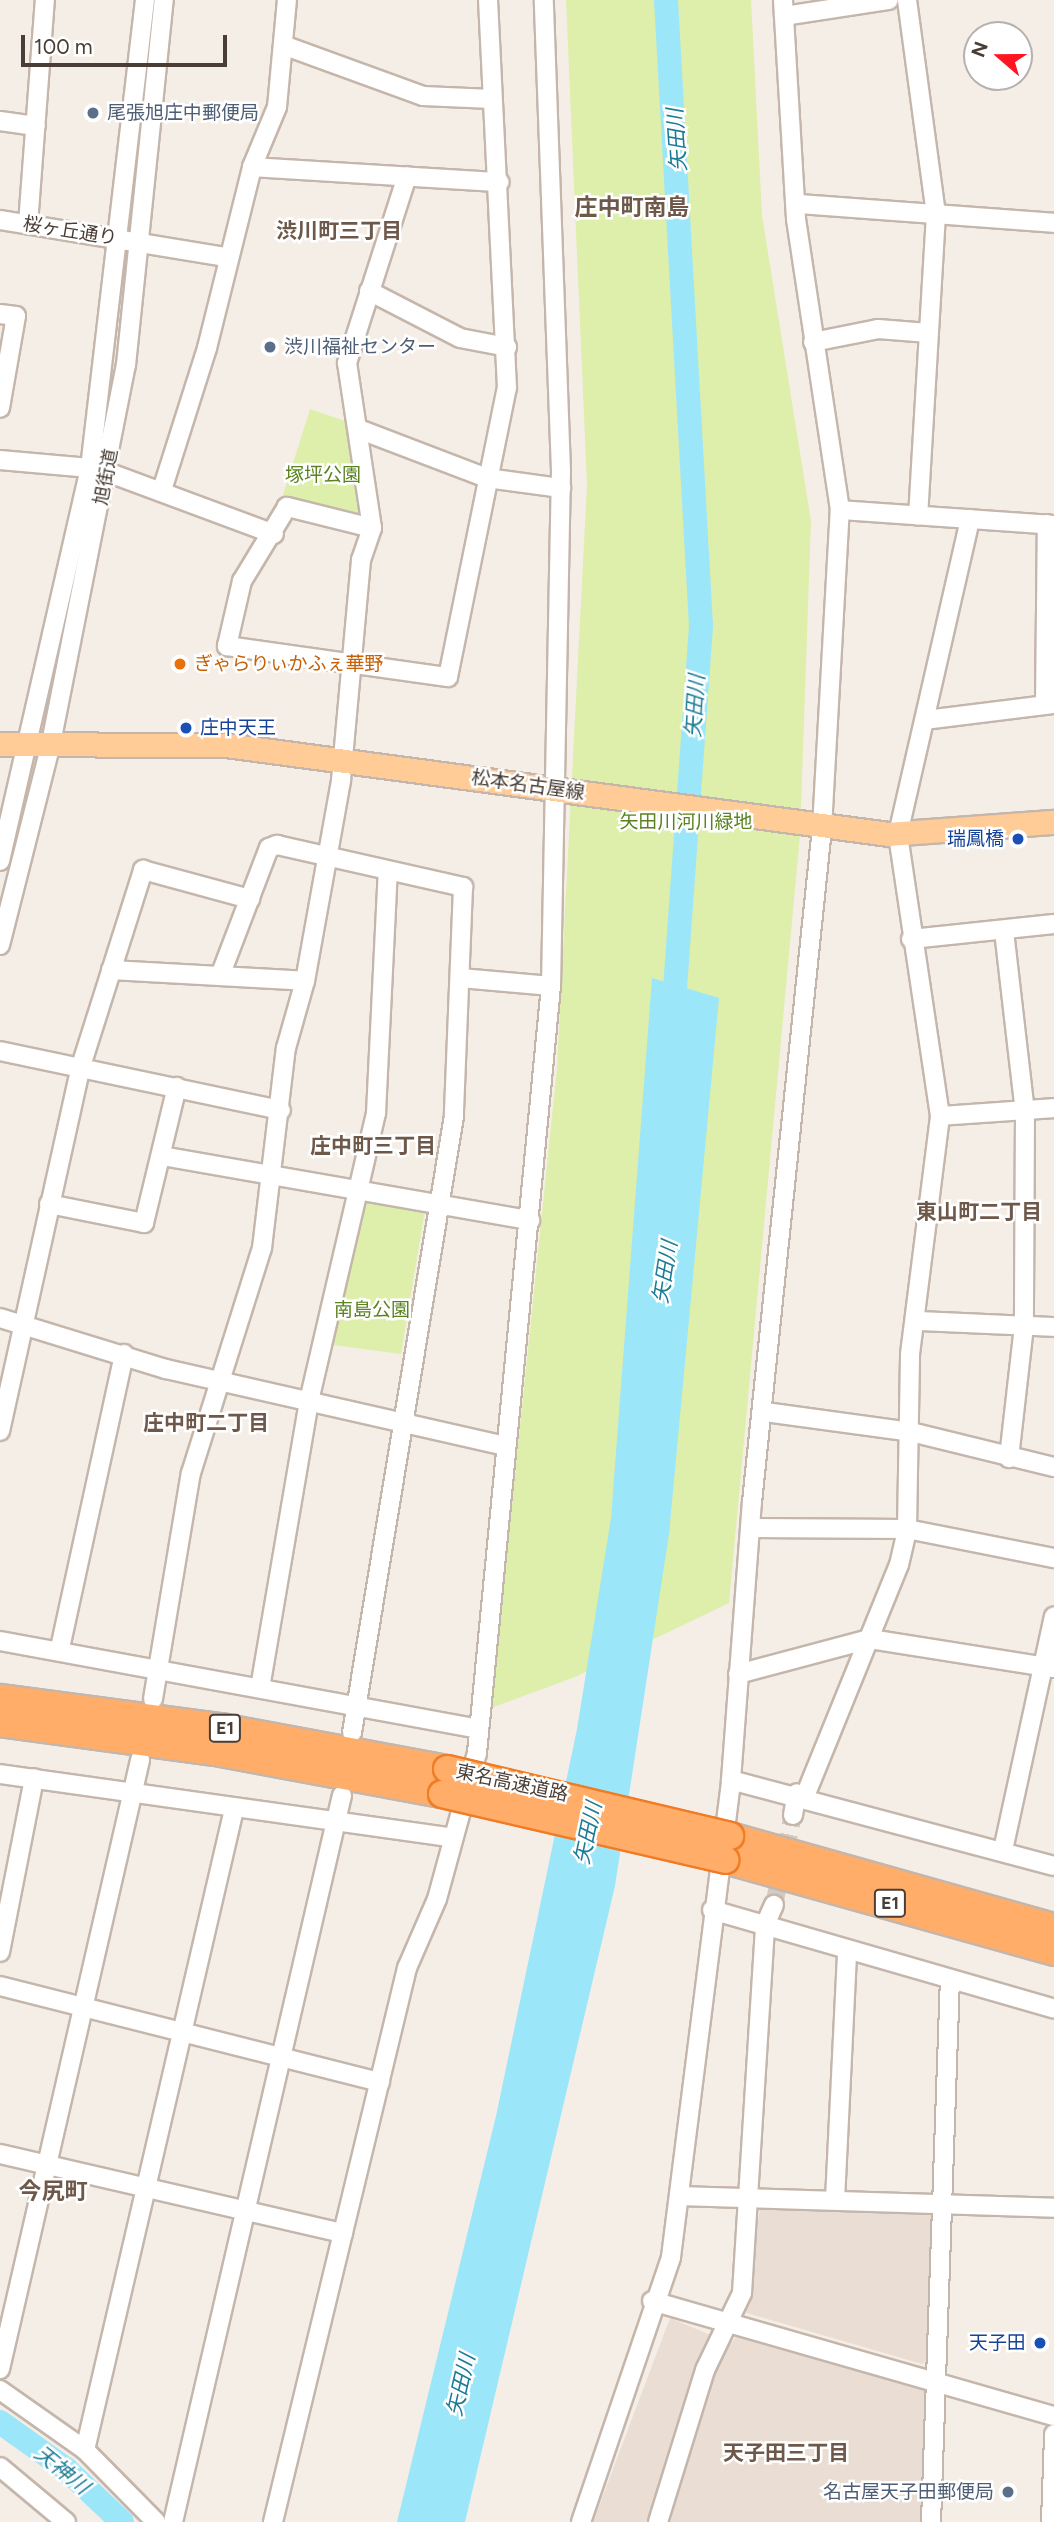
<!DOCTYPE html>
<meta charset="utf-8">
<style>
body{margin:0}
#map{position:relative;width:1054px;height:2522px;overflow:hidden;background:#f5eee7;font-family:Figtree,"Noto Sans JP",sans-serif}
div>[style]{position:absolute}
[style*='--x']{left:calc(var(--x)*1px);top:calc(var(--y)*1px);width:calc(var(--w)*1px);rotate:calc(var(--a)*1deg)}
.residential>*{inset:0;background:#eaded4}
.green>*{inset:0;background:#deeeab}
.water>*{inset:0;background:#9ce6f9}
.river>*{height:24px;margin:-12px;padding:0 12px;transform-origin:12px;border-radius:12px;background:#9ce6f9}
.minor-tunnel>*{height:18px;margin-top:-9px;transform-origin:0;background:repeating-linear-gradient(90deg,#d3cbc3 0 18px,transparent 0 27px)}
.roads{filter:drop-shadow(2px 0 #c5b6ab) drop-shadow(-2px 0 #c5b6ab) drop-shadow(0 2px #c5b6ab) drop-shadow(0 -2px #c5b6ab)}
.minor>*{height:18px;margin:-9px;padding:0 9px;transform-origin:9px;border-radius:9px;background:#fff}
.major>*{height:23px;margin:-11.5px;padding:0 11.5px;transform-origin:11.5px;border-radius:11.5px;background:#ffcb96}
.highway>*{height:26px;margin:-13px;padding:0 13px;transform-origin:13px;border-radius:13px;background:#ffad68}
.bridges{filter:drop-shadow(2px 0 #f07c26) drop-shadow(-2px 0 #f07c26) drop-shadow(0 2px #f07c26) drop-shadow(0 -2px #f07c26)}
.highway-bridge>*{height:26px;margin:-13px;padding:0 13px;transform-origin:13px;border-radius:13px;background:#ffad68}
.dots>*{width:19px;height:19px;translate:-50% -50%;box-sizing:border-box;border:4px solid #fff;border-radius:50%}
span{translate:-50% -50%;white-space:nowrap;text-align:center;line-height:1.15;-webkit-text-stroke:5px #fff;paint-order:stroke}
.shield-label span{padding:2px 5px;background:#fff;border:2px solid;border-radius:5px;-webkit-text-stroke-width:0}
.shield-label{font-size:18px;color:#493d35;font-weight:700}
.service-label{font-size:19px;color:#4e5e75}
.left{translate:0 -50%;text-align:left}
.right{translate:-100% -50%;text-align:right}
.street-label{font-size:19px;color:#493d35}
.park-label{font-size:19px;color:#5a8220}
.food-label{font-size:19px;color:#c56008}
.transit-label{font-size:19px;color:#164399}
.water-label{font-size:21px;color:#1c7c96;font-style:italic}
.neighbourhood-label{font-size:21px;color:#6d584a;font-weight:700}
.quarter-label{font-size:23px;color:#6d584a;font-weight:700}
.north{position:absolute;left:963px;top:21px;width:70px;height:70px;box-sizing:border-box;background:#fff;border:2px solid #b6b1ae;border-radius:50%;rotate:290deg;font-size:19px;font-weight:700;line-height:28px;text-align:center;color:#493d35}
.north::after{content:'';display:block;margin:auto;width:24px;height:32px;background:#ff1421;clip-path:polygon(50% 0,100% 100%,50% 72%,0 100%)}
.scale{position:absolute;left:21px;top:35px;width:206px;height:32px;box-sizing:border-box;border:4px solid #493d35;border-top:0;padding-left:9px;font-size:21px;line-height:24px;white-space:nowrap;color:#493d35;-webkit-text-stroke:5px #fff;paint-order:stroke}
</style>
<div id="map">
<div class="residential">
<i style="clip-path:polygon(761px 2203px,927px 2209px,933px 2215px,929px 2358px,922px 2364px,743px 2312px)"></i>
<i style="clip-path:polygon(670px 2318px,713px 2336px,650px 2522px,593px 2522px)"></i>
<i style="clip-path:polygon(736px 2336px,925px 2390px,923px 2522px,668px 2522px,713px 2371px)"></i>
</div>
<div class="green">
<i style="clip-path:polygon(566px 0,751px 0,762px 215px,811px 521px,800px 835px,729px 1603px,575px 1677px,491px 1708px,557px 1068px,587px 485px)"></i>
<i style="clip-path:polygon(310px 409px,351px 423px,359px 519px,282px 498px)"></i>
<i style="clip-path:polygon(363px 1201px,425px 1210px,401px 1354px,326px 1344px)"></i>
</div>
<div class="water">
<i style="clip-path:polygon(652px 978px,719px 998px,669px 1534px,615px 1886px,465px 2522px,397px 2522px,496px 2116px,577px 1729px,611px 1518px)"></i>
</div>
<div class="river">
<i style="--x:666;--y:0;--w:627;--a:86.8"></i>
<i style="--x:701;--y:626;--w:394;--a:94.1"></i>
<i style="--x:0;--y:2422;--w:81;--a:35.5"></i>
<i style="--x:66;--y:2469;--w:77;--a:43.4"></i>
</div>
<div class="minor-tunnel">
<i style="--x:774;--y:1905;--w:92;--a:-78.1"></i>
</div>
<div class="roads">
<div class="minor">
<i style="--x:907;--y:0;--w:216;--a:82.3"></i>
<i style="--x:936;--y:214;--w:302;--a:93.4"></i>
<i style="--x:784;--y:16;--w:106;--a:-8.7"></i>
<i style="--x:283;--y:45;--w:149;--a:20"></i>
<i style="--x:423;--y:96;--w:69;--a:2.5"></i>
<i style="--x:0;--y:121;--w:36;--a:8"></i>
<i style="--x:252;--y:167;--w:248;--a:3.5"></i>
<i style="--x:798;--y:204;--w:257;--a:4.2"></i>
<i style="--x:0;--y:220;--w:228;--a:9.3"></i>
<i style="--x:28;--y:224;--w:225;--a:-85.7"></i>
<i style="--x:369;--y:291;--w:102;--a:27.3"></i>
<i style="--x:460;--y:338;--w:48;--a:10.8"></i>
<i style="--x:0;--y:314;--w:16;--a:7"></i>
<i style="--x:16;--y:316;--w:93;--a:99.9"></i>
<i style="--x:813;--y:342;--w:66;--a:-11.3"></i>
<i style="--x:878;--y:329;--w:51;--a:4.5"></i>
<i style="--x:361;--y:430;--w:135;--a:20.9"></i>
<i style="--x:487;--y:478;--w:75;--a:7.7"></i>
<i style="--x:0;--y:460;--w:90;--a:5.1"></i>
<i style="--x:107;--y:472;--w:178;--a:20.4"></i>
<i style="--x:162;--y:490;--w:149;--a:-72.4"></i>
<i style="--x:207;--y:348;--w:187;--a:-76"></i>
<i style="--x:252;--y:167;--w:65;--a:-67.4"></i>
<i style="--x:277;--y:107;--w:107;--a:-84.7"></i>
<i style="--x:840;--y:510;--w:215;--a:4"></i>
<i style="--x:372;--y:528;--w:88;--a:-166.1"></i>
<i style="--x:287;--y:507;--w:87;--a:121.3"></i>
<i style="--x:242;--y:581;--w:67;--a:103"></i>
<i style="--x:227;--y:646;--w:223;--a:8"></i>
<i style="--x:448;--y:677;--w:295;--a:-78.5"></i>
<i style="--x:507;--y:388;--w:388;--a:-92.8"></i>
<i style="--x:1045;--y:704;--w:180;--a:-89.4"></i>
<i style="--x:925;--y:720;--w:130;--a:-7.1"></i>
<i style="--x:0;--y:861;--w:403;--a:-77.1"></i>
<i style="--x:90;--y:468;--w:471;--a:-83.3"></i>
<i style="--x:1004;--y:931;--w:182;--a:83.4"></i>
<i style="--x:1025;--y:1112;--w:214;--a:90.3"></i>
<i style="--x:1024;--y:1326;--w:133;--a:96.5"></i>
<i style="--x:911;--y:939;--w:144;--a:-6"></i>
<i style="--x:0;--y:945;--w:208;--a:-75.8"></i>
<i style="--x:51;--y:743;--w:385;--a:-78.8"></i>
<i style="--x:126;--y:365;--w:367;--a:-84.1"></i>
<i style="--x:111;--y:970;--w:194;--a:3.2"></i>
<i style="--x:220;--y:976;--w:137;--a:-69.1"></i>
<i style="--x:269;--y:848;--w:9;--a:-21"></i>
<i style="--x:277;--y:845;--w:191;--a:12.7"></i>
<i style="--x:463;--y:887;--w:229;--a:92.3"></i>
<i style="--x:454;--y:1116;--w:625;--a:99.39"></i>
<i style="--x:461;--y:978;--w:90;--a:5.1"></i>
<i style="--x:0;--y:1051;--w:287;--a:11.9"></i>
<i style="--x:940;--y:1116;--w:114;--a:-4"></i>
<i style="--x:162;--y:1156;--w:374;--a:9.9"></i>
<i style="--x:49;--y:1204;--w:97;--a:11.3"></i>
<i style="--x:144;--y:1223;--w:140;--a:-76.4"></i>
<i style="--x:0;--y:1318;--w:174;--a:17.1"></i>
<i style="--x:166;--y:1369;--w:348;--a:12.8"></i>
<i style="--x:917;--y:1321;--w:137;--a:2.5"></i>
<i style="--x:765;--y:1412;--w:147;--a:7.8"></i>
<i style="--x:911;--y:1432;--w:147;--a:13.8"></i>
<i style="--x:0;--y:1431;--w:374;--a:-77.5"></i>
<i style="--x:81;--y:1066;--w:206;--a:-72.4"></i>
<i style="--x:143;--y:870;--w:111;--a:15.2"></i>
<i style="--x:752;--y:1528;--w:155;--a:0.4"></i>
<i style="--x:907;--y:1529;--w:150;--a:11.2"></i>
<i style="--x:0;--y:1641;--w:483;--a:10.4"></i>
<i style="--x:60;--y:1648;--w:301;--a:-77.7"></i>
<i style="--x:738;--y:1674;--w:137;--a:-14.9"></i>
<i style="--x:870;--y:1639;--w:186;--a:9"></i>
<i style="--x:260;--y:1688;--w:291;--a:-80.3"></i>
<i style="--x:309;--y:1401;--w:296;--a:-76.9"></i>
<i style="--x:376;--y:1113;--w:242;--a:-87.2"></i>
<i style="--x:153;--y:1699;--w:229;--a:-80.5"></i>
<i style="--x:191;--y:1473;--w:236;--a:-72.5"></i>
<i style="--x:262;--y:1248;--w:201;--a:-83.2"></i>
<i style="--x:286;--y:1048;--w:70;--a:-74.2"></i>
<i style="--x:305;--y:981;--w:204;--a:-79.8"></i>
<i style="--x:341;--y:780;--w:221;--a:-84.8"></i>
<i style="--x:361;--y:560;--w:34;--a:-71"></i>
<i style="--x:372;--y:528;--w:167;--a:-98.6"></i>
<i style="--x:347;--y:363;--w:196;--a:-72.2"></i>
<i style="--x:0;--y:1774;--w:457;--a:8"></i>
<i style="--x:731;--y:1780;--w:334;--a:14.9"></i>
<i style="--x:805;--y:1796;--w:249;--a:-67.9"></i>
<i style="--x:899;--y:1565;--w:37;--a:-77"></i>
<i style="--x:907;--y:1529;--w:175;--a:-89"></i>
<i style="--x:910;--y:1354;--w:240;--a:-82.8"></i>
<i style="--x:940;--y:1116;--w:285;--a:-98.5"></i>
<i style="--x:898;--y:834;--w:323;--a:-77.1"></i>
<i style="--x:793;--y:1815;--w:22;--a:-80"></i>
<i style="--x:1003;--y:1850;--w:239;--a:-77.7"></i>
<i style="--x:712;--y:1910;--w:356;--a:16.1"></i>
<i style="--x:0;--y:1952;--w:177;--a:-78.9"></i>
<i style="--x:0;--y:1986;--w:392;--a:14.2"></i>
<i style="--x:0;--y:2154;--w:352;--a:13"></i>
<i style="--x:680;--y:2196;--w:374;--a:1.8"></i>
<i style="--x:835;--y:2200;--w:249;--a:-87.2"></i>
<i style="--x:652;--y:2301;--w:418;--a:16"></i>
<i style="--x:0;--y:2369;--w:625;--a:-77.05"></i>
<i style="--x:0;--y:2390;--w:104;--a:35.2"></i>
<i style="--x:85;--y:2450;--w:101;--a:45.4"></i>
<i style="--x:85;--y:2450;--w:658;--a:-76.91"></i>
<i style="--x:0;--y:2467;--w:86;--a:39.8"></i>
<i style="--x:173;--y:2522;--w:746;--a:-76.91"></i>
<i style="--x:273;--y:2522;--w:570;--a:-76.4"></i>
<i style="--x:407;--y:1968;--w:75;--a:-66.5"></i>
<i style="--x:437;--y:1899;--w:151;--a:-74.7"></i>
<i style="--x:477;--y:1753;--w:771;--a:-84.49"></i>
<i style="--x:551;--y:986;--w:515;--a:-88.89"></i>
<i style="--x:561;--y:471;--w:471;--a:-92.1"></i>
<i style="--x:581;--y:2522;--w:280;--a:-71.2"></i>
<i style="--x:671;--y:2257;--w:481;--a:-82.8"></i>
<i style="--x:731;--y:1780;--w:279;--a:-85.7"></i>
<i style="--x:752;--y:1502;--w:678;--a:-84.07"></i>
<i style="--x:822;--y:828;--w:319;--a:-86.8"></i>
<i style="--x:840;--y:510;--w:294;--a:-98.6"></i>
<i style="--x:796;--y:219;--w:219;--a:-93.4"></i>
<i style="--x:658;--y:2522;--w:159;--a:-72.8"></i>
<i style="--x:705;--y:2370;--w:85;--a:-64.3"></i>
<i style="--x:742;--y:2293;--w:369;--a:-86.4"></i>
<i style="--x:765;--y:1925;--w:22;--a:-66"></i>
<i style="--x:931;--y:2522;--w:543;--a:-88"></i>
<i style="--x:1051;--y:2522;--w:88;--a:-88"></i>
</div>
<div class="major">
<i style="--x:0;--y:744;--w:226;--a:0.3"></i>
<i style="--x:226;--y:745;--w:669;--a:7.65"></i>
<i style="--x:889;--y:834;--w:165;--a:-4.2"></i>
</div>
<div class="highway">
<i style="--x:0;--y:1698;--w:223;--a:7.5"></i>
<i style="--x:221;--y:1727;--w:230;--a:10.5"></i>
<i style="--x:0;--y:1723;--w:217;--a:7.7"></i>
<i style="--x:215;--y:1752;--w:231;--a:10.5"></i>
<i style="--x:730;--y:1836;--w:337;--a:15.7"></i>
<i style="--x:725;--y:1860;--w:342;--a:15.6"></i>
</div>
</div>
<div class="bridges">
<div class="highway-bridge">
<i style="--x:447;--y:1769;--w:291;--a:13.3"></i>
<i style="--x:442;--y:1794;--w:291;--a:13.1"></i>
</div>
</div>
<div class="dots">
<i style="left:93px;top:113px;background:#5c6f8a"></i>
<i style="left:270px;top:347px;background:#5c6f8a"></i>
<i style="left:180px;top:664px;background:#e8710a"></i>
<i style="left:186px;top:728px;background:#1a4fb4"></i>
<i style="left:1018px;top:839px;background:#1a4fb4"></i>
<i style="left:1040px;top:2343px;background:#1a4fb4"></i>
<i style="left:1008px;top:2492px;background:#5c6f8a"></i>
</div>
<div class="shield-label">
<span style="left:225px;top:1728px">E1</span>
<span style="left:890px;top:1903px">E1</span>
</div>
<div class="service-label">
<span class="left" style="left:107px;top:113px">尾張旭庄中郵便局</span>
<span class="left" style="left:284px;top:347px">渋川福祉センター</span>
<span class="right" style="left:994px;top:2492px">名古屋天子田郵便局</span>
</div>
<div class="street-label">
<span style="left:70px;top:231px;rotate:9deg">桜ヶ丘通り</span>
<span style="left:106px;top:477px;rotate:-79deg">旭街道</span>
<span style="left:528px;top:785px;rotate:8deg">松本名古屋線</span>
<span style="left:512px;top:1783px;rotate:12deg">東名高速道路</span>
</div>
<div class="park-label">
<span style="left:323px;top:475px">塚坪公園</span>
<span style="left:686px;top:822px">矢田川河川緑地</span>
<span style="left:372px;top:1310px">南島公園</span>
</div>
<div class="food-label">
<span class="left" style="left:194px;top:664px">ぎゃらりぃかふぇ華野</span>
</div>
<div class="transit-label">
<span class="left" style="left:200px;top:728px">庄中天王</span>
<span class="right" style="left:1004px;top:839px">瑞鳳橋</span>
<span class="right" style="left:1026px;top:2343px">天子田</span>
</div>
<div class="water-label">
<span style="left:677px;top:140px;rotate:-94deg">矢田川</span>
<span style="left:695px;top:706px;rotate:-86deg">矢田川</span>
<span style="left:665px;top:1272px;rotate:-81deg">矢田川</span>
<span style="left:588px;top:1833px;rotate:-78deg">矢田川</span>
<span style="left:461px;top:2385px;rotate:-77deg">矢田川</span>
<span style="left:62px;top:2470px;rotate:39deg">天神川</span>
</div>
<div class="neighbourhood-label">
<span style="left:339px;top:231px">渋川町三丁目</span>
<span style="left:373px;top:1146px">庄中町三丁目</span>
<span style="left:979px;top:1212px">東山町二丁目</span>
<span style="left:206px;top:1423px">庄中町二丁目</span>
<span style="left:786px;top:2453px">天子田三丁目</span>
</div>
<div class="quarter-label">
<span style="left:632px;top:207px">庄中町南島</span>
<span style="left:53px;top:2191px">今尻町</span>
</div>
<div class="north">N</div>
<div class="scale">100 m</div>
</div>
